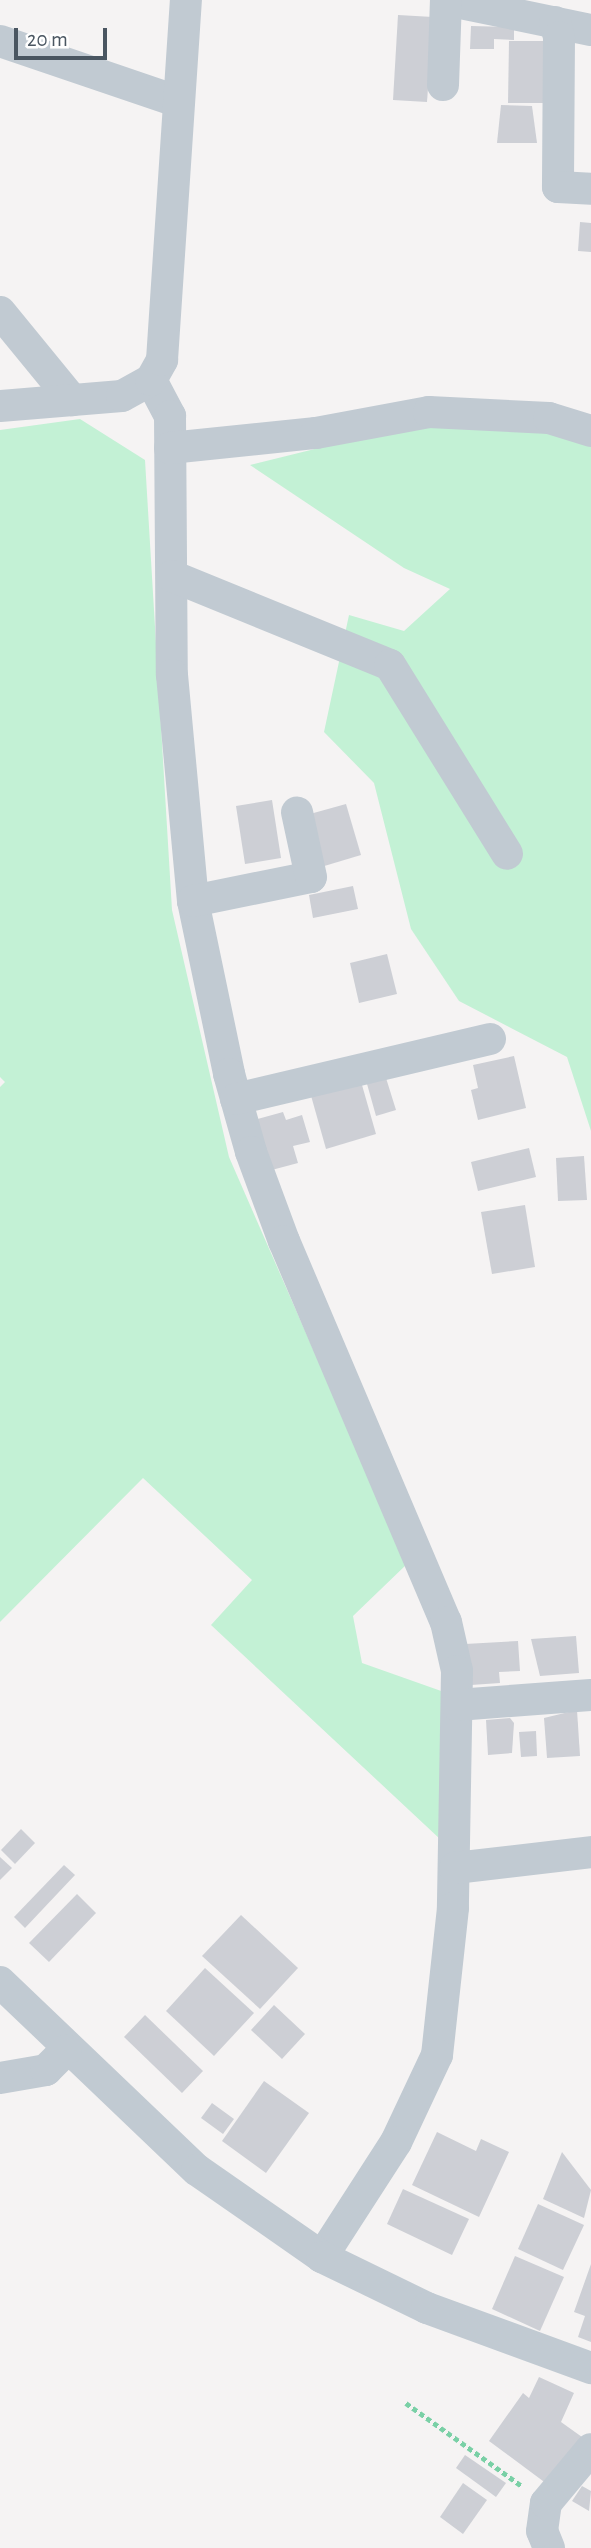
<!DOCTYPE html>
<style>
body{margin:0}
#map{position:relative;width:591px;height:2548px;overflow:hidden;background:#f5f3f3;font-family:"Alegreya Sans",sans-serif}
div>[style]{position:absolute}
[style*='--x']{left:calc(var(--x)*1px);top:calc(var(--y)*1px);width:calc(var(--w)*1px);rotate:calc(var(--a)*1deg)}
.green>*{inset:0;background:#c3f1d5}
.building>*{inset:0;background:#cdcfd5}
.path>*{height:4.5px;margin-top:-2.25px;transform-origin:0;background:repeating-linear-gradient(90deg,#7ad0a6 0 5px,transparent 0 8.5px)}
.minor>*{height:32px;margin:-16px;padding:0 16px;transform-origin:16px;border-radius:16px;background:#c1cad2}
span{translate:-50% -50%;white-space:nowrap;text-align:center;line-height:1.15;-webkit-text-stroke:7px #fff;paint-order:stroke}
.scale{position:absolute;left:14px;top:28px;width:93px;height:32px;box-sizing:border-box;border:4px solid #4a5661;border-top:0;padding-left:9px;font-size:21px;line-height:24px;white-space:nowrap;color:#4a5661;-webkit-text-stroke:5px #fff;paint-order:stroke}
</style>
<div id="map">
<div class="green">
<i style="clip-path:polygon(80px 419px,145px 460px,172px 910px,229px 1157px,407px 1564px,353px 1616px,362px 1663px,444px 1692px,440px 1839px,211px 1625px,252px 1580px,143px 1478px,0 1622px,0 1087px,5px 1082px,0 1077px,0 430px)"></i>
<i style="clip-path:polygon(428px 421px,591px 436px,591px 1131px,567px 1057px,459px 1001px,411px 929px,374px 783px,324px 732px,349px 615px,404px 631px,450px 589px,404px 568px,250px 465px)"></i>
</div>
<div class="building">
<i style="clip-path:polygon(398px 15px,433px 17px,427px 102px,393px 100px)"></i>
<i style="clip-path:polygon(471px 26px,514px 27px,514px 40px,494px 39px,494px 49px,470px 49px)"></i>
<i style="clip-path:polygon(509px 41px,545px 41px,545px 103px,508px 103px)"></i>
<i style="clip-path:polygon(501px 105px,532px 106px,537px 143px,497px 143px)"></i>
<i style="clip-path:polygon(580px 222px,591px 223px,591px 252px,578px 251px)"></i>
<i style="clip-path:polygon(272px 800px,281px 858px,245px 864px,236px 806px)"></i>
<i style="clip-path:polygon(346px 804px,361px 855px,321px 867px,310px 814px)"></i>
<i style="clip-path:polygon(353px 886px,358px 909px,313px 918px,309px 895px)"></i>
<i style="clip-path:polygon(387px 954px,397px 994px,359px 1003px,350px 963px)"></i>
<i style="clip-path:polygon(514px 1056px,526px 1108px,478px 1120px,471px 1090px,478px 1088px,473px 1065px)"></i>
<i style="clip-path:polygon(360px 1078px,376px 1134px,326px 1149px,310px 1092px)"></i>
<i style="clip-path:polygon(386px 1078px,396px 1110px,376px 1116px,367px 1084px)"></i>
<i style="clip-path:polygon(283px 1112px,286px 1120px,302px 1115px,310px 1142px,293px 1146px,298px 1163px,268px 1171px,254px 1120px)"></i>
<i style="clip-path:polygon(529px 1148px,536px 1177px,478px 1191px,471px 1162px)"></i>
<i style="clip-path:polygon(584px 1156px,587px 1200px,558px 1201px,556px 1158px)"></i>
<i style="clip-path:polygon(525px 1205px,535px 1267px,492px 1274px,481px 1212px)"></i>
<i style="clip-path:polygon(576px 1636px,579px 1673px,540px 1676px,531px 1639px)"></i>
<i style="clip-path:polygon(518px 1641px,520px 1671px,499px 1672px,500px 1683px,471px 1685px,465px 1644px)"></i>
<i style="clip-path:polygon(577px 1710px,580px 1756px,547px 1758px,544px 1718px)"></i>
<i style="clip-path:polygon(510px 1718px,514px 1723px,512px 1753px,488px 1755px,486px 1720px)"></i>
<i style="clip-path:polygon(536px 1731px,537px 1756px,521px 1757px,519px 1732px)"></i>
<i style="clip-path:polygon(21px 1829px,35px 1843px,15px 1864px,1px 1850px)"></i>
<i style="clip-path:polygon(0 1857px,12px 1868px,0 1880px)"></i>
<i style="clip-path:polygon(64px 1865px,75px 1875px,25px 1928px,14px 1917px)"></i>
<i style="clip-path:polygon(77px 1894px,96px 1913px,49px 1962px,29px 1943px)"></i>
<i style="clip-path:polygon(241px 1915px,298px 1968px,260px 2009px,202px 1956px)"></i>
<i style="clip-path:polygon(205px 1968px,254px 2013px,214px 2056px,166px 2011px)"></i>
<i style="clip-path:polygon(274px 2005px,305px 2034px,282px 2059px,251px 2030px)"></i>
<i style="clip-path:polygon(145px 2015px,203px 2071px,182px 2093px,124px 2037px)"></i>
<i style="clip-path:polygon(264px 2081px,309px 2113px,266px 2173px,222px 2141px)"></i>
<i style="clip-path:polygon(212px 2103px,234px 2119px,223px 2134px,201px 2118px)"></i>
<i style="clip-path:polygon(437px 2132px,476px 2151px,481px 2139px,509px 2152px,479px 2217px,412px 2185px)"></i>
<i style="clip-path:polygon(562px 2152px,591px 2190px,584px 2218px,543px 2199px)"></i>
<i style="clip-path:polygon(403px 2189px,469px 2219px,452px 2255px,387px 2224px)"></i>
<i style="clip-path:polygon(538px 2204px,584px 2225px,563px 2270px,518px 2249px)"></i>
<i style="clip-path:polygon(515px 2256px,564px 2277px,540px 2331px,492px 2309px)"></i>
<i style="clip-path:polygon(591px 2264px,591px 2342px,578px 2337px,585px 2316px,574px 2312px)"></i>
<i style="clip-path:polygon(539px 2377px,574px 2393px,561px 2422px,582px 2437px,547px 2484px,489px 2441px,523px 2393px,529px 2398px)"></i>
<i style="clip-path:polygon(465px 2455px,506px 2483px,496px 2497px,456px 2468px)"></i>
<i style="clip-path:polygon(463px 2483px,487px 2500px,463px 2534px,440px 2517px)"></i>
<i style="clip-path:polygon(582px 2486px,591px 2491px,589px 2511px,572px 2501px)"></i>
</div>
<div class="path">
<i style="--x:406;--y:2403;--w:143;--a:35.6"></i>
</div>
<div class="minor">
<i style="--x:446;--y:0;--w:148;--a:11.7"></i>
<i style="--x:555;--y:22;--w:16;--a:75"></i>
<i style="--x:559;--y:37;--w:150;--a:90.4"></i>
<i style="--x:558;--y:187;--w:33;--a:3"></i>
<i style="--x:0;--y:41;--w:189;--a:18.8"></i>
<i style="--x:443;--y:85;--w:85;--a:-88"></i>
<i style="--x:0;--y:312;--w:114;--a:50.7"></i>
<i style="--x:151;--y:380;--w:41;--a:62.2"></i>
<i style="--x:170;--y:416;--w:259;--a:89.6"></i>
<i style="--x:172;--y:675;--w:227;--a:84.7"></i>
<i style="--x:193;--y:901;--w:177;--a:78.2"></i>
<i style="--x:229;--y:1074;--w:81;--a:74.2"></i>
<i style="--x:251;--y:1152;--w:95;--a:69.7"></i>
<i style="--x:284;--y:1241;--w:414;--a:67"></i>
<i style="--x:446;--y:1622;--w:50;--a:77.3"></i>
<i style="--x:457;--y:1671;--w:237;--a:91"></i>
<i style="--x:453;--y:1908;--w:148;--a:96.2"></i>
<i style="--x:437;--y:2055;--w:96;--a:115.2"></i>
<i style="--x:396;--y:2142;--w:137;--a:122.8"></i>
<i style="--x:0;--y:406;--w:122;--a:-4.7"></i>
<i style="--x:122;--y:396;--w:33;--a:-29"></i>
<i style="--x:151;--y:380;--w:23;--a:-61"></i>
<i style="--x:162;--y:360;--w:361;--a:-86.2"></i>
<i style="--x:170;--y:448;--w:147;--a:-5.9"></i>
<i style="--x:316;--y:433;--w:115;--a:-10.5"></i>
<i style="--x:429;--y:412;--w:120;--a:2.9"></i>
<i style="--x:549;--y:418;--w:44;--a:17.2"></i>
<i style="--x:172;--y:576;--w:235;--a:22.2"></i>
<i style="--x:390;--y:665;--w:222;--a:58.2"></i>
<i style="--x:193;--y:901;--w:120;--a:-11.5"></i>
<i style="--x:311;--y:877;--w:66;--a:-102.2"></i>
<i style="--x:236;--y:1099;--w:261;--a:-13.3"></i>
<i style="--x:457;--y:1705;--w:134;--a:-4.3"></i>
<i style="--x:455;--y:1868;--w:137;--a:-6.7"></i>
<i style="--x:0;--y:1982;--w:272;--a:43.7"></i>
<i style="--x:197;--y:2170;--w:152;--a:34.8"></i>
<i style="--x:322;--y:2257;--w:117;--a:25.9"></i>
<i style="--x:427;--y:2308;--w:175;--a:20.1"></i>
<i style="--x:0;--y:2078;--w:47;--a:-9.9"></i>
<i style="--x:46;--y:2070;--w:28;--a:-45"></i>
<i style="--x:549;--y:2548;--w:18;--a:-112"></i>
<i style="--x:542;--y:2531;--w:28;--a:-82"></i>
<i style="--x:546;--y:2503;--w:70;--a:-50.2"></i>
</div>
<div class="scale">20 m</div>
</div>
